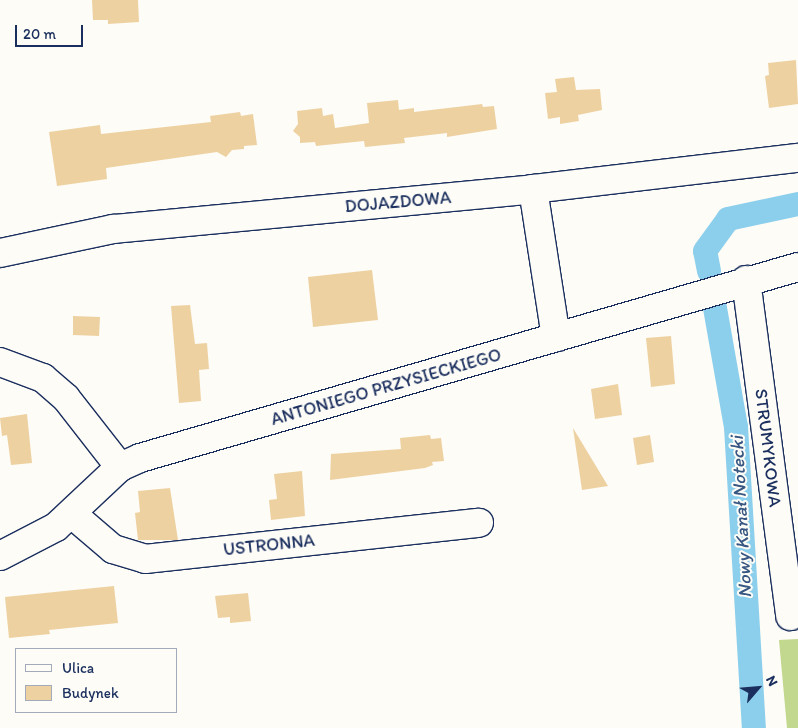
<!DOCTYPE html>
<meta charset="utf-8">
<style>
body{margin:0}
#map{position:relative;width:798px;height:728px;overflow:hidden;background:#fdfcf7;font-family:Itim,sans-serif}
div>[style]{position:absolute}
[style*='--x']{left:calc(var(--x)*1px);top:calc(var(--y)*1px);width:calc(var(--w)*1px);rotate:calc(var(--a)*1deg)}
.green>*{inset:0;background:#c2d88e}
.canal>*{height:24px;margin:-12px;padding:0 12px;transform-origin:12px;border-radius:12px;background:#8bcfec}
.building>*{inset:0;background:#eed1a1}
.roads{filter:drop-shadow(1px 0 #1b2f5e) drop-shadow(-1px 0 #1b2f5e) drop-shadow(0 1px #1b2f5e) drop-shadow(0 -1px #1b2f5e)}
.minor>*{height:28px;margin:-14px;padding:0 14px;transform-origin:14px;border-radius:14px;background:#fdfcf7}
span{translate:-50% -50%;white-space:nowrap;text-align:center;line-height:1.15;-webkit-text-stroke:4px #fdfcf7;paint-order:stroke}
.street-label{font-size:18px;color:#1b2f5e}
.water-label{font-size:19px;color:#375782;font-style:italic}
.legend{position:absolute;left:15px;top:648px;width:162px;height:65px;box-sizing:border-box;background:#fdfcf7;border:1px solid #a3aaba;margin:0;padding:6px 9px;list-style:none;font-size:15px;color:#1b2f5e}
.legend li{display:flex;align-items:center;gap:10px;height:25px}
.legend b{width:25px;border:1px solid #a3aaba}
.north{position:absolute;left:733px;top:663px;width:50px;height:50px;-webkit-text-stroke:4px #fdfcf7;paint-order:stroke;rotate:63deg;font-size:14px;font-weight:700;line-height:20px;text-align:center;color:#1b2f5e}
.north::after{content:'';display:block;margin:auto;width:18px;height:22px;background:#1b2f5e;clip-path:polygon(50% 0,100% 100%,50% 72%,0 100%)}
.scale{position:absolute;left:15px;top:25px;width:68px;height:22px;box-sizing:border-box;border:2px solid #1b2f5e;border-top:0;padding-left:6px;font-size:15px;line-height:18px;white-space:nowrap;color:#1b2f5e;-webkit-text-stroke:4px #fdfcf7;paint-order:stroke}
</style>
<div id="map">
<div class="green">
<i style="clip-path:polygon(798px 639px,798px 728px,787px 728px,779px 640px)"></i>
</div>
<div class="canal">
<i style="--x:709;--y:271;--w:20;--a:-101"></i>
<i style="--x:705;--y:251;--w:39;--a:-54"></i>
<i style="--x:728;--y:219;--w:72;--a:-12.1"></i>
<i style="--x:715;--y:308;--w:121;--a:80"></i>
<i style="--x:736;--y:427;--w:302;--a:86.6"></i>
</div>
<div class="building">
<i style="clip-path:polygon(92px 0,138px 0,139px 22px,108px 24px,108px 20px,93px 20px)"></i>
<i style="clip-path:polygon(796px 60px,798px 104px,769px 108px,765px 76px,769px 75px,768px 63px)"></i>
<i style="clip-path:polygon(574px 77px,576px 90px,600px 89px,602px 110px,578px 115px,579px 121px,560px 124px,560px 117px,548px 119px,545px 93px,557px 92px,555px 79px)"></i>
<i style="clip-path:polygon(398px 100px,399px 110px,414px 108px,414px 112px,482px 104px,483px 107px,494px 106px,497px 129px,447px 137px,447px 133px,404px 138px,405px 143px,365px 147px,364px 141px,316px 146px,315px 142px,300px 143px,300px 137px,293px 131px,298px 124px,297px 111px,322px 108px,323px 116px,333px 114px,335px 128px,369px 123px,367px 103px)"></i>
<i style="clip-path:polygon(240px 112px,241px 116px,253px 114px,257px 145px,244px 146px,244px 149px,232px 150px,226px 157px,217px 152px,106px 168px,107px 179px,57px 186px,49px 132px,100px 125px,101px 134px,211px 122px,210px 116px)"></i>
<i style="clip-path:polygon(372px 270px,378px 320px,313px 327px,308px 277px)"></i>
<i style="clip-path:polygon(190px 305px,195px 344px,207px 343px,209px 369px,199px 370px,201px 401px,179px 403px,171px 306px)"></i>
<i style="clip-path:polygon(73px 316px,100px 317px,99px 336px,73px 335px)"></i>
<i style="clip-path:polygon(671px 336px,675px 384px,651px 387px,646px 338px)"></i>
<i style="clip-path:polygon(618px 384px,622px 415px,595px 419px,591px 389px)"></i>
<i style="clip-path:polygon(27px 414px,32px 463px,11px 465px,7px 435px,2px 436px,0 418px)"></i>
<i style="clip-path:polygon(573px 428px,608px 486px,582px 490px)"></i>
<i style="clip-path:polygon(430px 435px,431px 439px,441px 438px,444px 461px,432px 462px,433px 465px,425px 468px,330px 480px,331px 454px,401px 449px,400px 438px)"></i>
<i style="clip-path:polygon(650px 435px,654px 462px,637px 465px,633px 438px)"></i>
<i style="clip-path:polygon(302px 471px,305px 516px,271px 520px,269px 500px,277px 499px,274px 474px)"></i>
<i style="clip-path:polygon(170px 488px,178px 540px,138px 540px,135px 513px,140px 512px,138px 491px)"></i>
<i style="clip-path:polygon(114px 586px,118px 623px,49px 630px,50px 634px,9px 638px,5px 597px)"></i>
<i style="clip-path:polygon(248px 593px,251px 621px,230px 623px,230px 617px,218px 618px,215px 596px)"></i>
</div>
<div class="roads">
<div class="minor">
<i style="--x:533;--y:189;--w:150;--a:81.2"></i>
<i style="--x:0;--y:253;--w:116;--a:-12"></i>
<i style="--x:113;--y:229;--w:422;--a:-5.4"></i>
<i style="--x:533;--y:189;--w:267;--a:-6.7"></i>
<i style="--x:746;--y:280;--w:339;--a:82.5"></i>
<i style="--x:0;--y:362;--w:46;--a:20.4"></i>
<i style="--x:43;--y:378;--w:30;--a:41"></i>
<i style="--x:66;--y:398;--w:88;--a:52"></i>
<i style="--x:72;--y:514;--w:54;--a:40.5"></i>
<i style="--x:113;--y:549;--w:34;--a:17"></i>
<i style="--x:145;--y:559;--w:336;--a:-6.2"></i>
<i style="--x:0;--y:556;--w:63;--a:-27.4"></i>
<i style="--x:56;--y:527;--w:88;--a:-43.2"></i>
<i style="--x:120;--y:467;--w:22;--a:-24"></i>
<i style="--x:140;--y:458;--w:685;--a:-16.19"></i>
</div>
</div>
<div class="street-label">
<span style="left:398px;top:202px;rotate:-5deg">DOJAZDOWA</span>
<span style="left:386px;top:387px;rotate:-16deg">ANTONIEGO PRZYSIECKIEGO</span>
<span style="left:768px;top:448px;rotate:83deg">STRUMYKOWA</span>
<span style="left:269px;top:545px;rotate:-6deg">USTRONNA</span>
</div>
<div class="water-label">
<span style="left:741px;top:517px;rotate:-93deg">Nowy Kanał Notecki</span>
</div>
<ul class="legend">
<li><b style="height:6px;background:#fdfcf7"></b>Ulica</li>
<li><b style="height:14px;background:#eed1a1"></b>Budynek</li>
</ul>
<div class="north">N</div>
<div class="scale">20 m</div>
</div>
